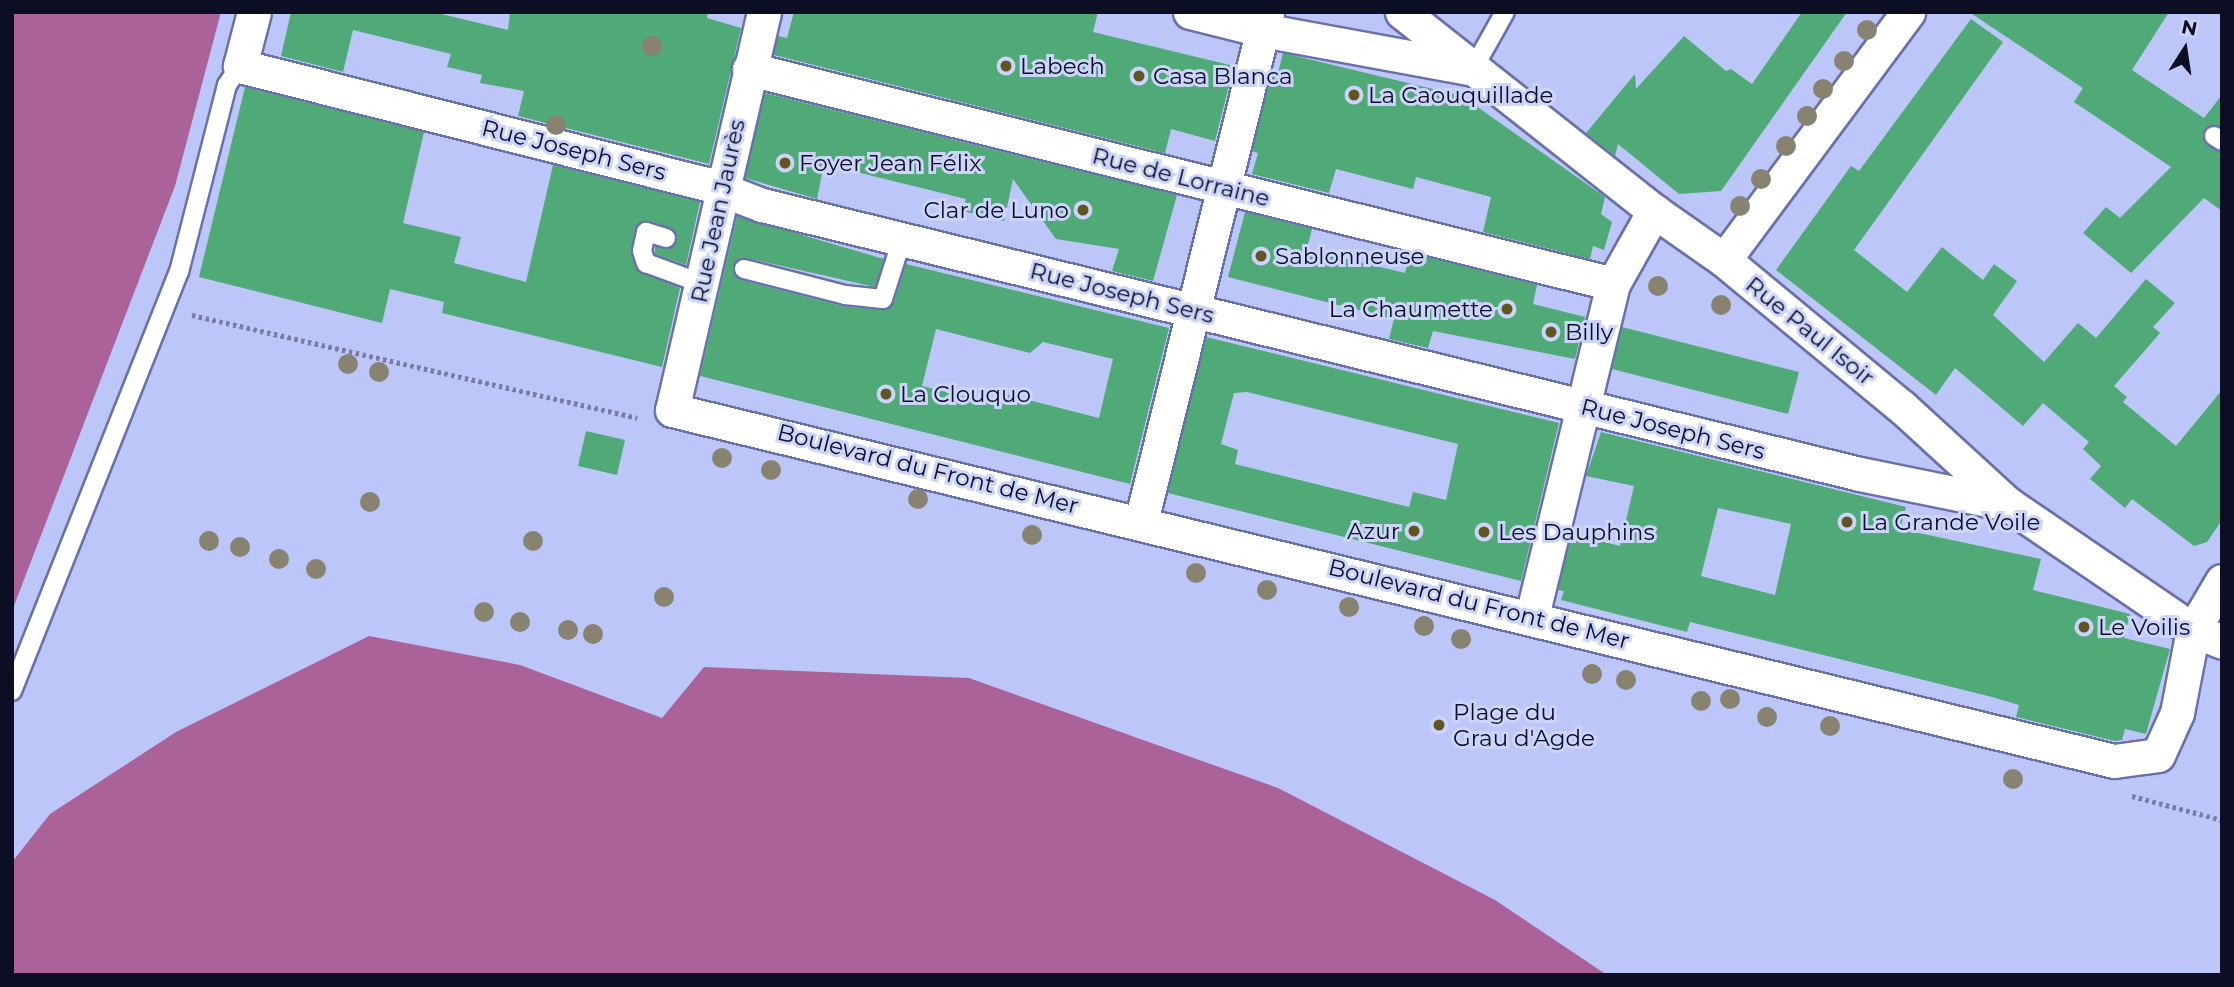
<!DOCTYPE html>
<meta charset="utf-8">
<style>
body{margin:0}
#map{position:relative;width:2234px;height:987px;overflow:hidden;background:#bdc6f8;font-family:Montserrat,sans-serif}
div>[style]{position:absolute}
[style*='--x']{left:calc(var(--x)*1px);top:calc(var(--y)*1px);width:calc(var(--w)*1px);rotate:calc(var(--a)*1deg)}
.water>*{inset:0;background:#ab6299}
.building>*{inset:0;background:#4faa77}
.path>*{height:4.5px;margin-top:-2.25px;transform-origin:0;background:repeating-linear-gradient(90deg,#777da4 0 3.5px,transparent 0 7px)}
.roads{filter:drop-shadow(2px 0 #6871aa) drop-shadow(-2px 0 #6871aa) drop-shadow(0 2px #6871aa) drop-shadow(0 -2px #6871aa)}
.lane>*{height:18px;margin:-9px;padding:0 9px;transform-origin:9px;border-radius:9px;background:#fff}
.street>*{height:33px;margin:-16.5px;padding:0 16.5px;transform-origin:16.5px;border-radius:16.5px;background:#fff}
.trees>*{width:20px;height:20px;margin:-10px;border-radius:50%;background:#888370}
.dots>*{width:19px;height:19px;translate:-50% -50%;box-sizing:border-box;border:4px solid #ccd4fa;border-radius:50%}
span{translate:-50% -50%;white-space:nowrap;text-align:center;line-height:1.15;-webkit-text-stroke:6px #ccd4fa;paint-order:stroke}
.poi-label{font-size:23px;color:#0c0e24}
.left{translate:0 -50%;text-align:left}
.right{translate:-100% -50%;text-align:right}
.street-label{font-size:23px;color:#0c0e24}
.frame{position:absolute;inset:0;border:14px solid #0c0e24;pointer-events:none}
.north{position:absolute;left:2150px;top:14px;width:70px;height:70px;-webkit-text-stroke:5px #ccd4fa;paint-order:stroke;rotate:12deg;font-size:19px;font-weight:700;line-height:28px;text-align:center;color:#0c0e24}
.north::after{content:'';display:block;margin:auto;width:24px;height:32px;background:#0c0e24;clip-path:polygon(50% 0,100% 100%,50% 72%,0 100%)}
</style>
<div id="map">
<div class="water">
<i style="clip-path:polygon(12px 12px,221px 12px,175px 186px,12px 611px)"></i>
<i style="clip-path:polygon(369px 636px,520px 665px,662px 718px,704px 667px,969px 678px,1278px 788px,1495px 900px,1607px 975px,12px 975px,12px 862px,50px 814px,176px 732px)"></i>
</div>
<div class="building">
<i style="clip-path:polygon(291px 12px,433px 12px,508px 30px,510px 12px,708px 12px,707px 18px,741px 28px,709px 164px,518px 116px,524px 91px,480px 83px,482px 75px,447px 67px,451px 54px,353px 30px,343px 72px,281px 56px)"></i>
<i style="clip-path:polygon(794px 12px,1098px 12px,1093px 32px,1234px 66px,1215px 141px,1171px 129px,1165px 153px,774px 55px,778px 36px,787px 38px)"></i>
<i style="clip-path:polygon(1802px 12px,1847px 12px,1721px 191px,1679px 194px,1618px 144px,1615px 156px,1586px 133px,1635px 74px,1636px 89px,1684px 36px,1726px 71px,1731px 69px,1752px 84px)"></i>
<i style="clip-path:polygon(1969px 12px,2169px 12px,2132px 70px,2204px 118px,2222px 95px,2222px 127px,2209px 126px,2203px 136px,2207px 145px,2222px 152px,2222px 211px,2204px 198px,2131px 273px,2083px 233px,2106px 207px,2120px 218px,2171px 167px,2074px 102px,2083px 88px)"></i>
<i style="clip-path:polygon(1971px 19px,2003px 42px,1854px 250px,1907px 292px,1942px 247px,1983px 280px,1994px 264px,2017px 281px,1993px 315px,2044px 362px,2078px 323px,2096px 338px,2146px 279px,2175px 303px,2153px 327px,2160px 333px,2114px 386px,2127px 397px,2123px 402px,2176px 446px,2222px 390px,2222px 520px,2207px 542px,2194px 546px,2132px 499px,2125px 508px,2090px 479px,2101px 466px,2083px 449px,2089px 442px,2043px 403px,2023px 426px,1955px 368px,1936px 395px,1776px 270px,1851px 166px,1859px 171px)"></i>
<i style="clip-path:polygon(1283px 53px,1462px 96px,1605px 197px,1601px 214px,1612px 222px,1604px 250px,1593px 246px,1590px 259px,1483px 232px,1491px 197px,1416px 177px,1413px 189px,1336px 169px,1329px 193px,1252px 174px,1258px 153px,1252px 151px,1271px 76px,1277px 77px)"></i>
<i style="clip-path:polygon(245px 87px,424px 132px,403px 223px,461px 237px,454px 263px,526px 282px,553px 165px,700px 202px,686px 265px,655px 254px,655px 246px,674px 246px,674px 230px,644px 221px,635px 230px,631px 254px,637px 270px,680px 288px,662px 367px,442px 313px,444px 302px,390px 289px,382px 323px,199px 277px)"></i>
<i style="clip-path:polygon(765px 93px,1177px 195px,1153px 281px,1112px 271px,1119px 249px,1056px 239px,1013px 179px,1004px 221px,963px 211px,966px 199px,824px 164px,817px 199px,745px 178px)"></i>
<i style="clip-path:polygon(1245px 212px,1312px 229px,1307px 249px,1355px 261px,1405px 273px,1410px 253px,1537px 285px,1533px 304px,1585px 317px,1575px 359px,1433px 331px,1428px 348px,1389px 339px,1394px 319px,1228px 277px)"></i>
<i style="clip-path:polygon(evenodd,737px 216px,884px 259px,875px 287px,746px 258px,733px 267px,741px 280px,842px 306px,882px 310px,894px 303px,906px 264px,1169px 328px,1130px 484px,700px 376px,737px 216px,936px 329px,1030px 353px,1043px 342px,1113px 359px,1099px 418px,1005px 394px,1002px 406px,922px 386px,936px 329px)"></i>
<i style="clip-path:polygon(1622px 327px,1799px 372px,1788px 414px,1612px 369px)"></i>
<i style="clip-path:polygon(evenodd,1206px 337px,1559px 423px,1521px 581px,1168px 493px,1206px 337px,1247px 392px,1458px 444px,1446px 500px,1413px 492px,1409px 507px,1235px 464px,1238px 450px,1221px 444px,1234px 393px,1247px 392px)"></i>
<i style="clip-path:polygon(586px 431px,625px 440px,617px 475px,578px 466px)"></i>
<i style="clip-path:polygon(evenodd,1601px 432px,1906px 507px,1900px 529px,2041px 559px,2033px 590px,2130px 614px,2124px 638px,2170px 649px,2146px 734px,2125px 729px,2122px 740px,2115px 741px,2016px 717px,2019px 705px,1992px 697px,1690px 622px,1687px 632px,1561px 600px,1564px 591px,1558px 590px,1572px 534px,1620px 546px,1634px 486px,1586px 476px,1601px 432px,1718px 508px,1791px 524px,1775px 595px,1701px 576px,1718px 508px)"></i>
</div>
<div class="path">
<i style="--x:192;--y:315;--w:457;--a:13"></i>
<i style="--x:2132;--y:796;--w:93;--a:14.9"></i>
</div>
<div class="roads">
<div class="lane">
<i style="--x:1473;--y:69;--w:65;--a:-60.7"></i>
<i style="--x:2214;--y:136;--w:9;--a:32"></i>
<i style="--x:666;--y:238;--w:21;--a:-163"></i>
<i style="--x:646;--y:232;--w:19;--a:102"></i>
<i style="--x:642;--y:251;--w:13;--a:72"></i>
<i style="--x:646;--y:263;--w:61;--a:20.2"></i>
<i style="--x:744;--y:269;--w:104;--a:14.4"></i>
<i style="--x:845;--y:295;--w:38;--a:6"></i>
<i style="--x:883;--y:299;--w:63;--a:-72.4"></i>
<i style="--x:12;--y:691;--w:451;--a:-68.3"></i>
<i style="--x:179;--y:272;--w:193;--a:-75.6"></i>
<i style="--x:227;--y:85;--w:23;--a:-56"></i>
</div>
<div class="street">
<i style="--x:254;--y:12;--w:56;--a:104.5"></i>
<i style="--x:240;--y:66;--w:483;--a:14.2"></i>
<i style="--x:708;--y:184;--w:58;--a:21.3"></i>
<i style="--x:762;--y:205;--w:1130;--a:13.77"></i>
<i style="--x:1860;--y:474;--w:151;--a:11.5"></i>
<i style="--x:764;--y:12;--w:408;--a:103"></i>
<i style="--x:672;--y:410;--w:1484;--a:13.68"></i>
<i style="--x:2114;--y:761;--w:44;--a:-7.8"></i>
<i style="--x:2158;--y:755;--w:46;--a:-65.7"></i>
<i style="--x:2177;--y:713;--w:85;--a:-79.1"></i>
<i style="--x:2193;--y:630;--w:57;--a:-59.4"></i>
<i style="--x:1190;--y:12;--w:74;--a:14"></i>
<i style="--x:1262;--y:30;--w:210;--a:10.4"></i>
<i style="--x:1402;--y:12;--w:321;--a:38.3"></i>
<i style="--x:1654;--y:211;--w:85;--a:35"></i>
<i style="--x:1724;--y:260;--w:231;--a:39.6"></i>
<i style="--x:1902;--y:407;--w:144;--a:42.5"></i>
<i style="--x:2008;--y:504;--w:224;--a:34.3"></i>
<i style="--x:2193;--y:630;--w:31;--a:22"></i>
<i style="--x:749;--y:69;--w:890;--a:13.97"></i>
<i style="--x:1724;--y:260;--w:309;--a:-53.4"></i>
<i style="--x:1141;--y:522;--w:525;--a:-76.12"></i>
<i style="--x:1532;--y:616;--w:342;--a:-76.3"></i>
<i style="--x:1613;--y:284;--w:84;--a:-60.7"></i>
</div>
</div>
<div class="trees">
<i style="left:1867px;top:30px"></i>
<i style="left:652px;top:46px"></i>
<i style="left:1844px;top:61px"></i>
<i style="left:1823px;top:89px"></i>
<i style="left:1807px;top:116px"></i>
<i style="left:556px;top:125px"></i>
<i style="left:1786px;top:146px"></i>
<i style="left:1761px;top:179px"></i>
<i style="left:1740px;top:206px"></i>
<i style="left:1658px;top:286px"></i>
<i style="left:1721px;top:305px"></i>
<i style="left:348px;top:364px"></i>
<i style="left:379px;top:372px"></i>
<i style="left:722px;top:458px"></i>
<i style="left:771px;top:470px"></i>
<i style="left:918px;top:499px"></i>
<i style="left:370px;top:502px"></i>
<i style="left:1032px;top:535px"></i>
<i style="left:209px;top:541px"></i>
<i style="left:533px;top:541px"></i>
<i style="left:240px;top:547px"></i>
<i style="left:279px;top:559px"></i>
<i style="left:316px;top:569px"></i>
<i style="left:1196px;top:573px"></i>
<i style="left:1267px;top:590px"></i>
<i style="left:664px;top:597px"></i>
<i style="left:1349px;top:607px"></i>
<i style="left:484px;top:612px"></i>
<i style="left:520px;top:622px"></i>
<i style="left:1424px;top:626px"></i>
<i style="left:568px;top:630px"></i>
<i style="left:593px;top:634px"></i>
<i style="left:1461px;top:639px"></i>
<i style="left:1592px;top:674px"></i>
<i style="left:1626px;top:680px"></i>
<i style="left:1730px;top:699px"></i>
<i style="left:1701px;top:701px"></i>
<i style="left:1767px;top:717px"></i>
<i style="left:1830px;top:726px"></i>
<i style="left:2013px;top:779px"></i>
</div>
<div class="dots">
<i style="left:1006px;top:66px;background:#615622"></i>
<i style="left:1139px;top:76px;background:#615622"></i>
<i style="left:1354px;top:95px;background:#615622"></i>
<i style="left:785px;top:163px;background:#615622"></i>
<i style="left:1083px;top:210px;background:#615622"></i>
<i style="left:1261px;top:256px;background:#615622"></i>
<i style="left:1507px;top:309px;background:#615622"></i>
<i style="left:1551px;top:332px;background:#615622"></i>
<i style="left:886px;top:394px;background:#615622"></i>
<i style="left:1847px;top:522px;background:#615622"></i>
<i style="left:1414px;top:531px;background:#615622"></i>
<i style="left:1484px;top:532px;background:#615622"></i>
<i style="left:2084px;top:627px;background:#615622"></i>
<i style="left:1439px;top:725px;background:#615622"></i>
</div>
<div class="poi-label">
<span class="left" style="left:1020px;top:66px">Labech</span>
<span class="left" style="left:1153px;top:76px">Casa Blanca</span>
<span class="left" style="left:1368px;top:95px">La Caouquillade</span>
<span class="left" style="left:799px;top:163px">Foyer Jean Félix</span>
<span class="right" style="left:1069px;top:210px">Clar de Luno</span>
<span class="left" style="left:1275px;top:256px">Sablonneuse</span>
<span class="right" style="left:1493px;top:309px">La Chaumette</span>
<span class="left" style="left:1565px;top:332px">Billy</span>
<span class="left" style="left:900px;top:394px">La Clouquo</span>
<span class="left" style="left:1861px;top:522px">La Grande Voile</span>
<span class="right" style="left:1400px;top:531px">Azur</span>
<span class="left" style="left:1498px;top:532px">Les Dauphins</span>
<span class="left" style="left:2098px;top:627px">Le Voilis</span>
<span class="left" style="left:1453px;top:725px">Plage du<br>Grau d'Agde</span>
</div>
<div class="street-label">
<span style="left:574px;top:150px;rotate:14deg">Rue Joseph Sers</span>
<span style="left:1181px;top:177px;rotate:14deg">Rue de Lorraine</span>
<span style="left:718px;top:211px;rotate:-78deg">Rue Jean Jaurès</span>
<span style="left:1122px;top:293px;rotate:14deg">Rue Joseph Sers</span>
<span style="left:1810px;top:331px;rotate:39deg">Rue Paul Isoir</span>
<span style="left:1673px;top:429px;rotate:14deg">Rue Joseph Sers</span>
<span style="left:928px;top:469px;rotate:14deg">Boulevard du Front de Mer</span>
<span style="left:1479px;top:604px;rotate:14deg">Boulevard du Front de Mer</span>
</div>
<div class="frame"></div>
<div class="north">N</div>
</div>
